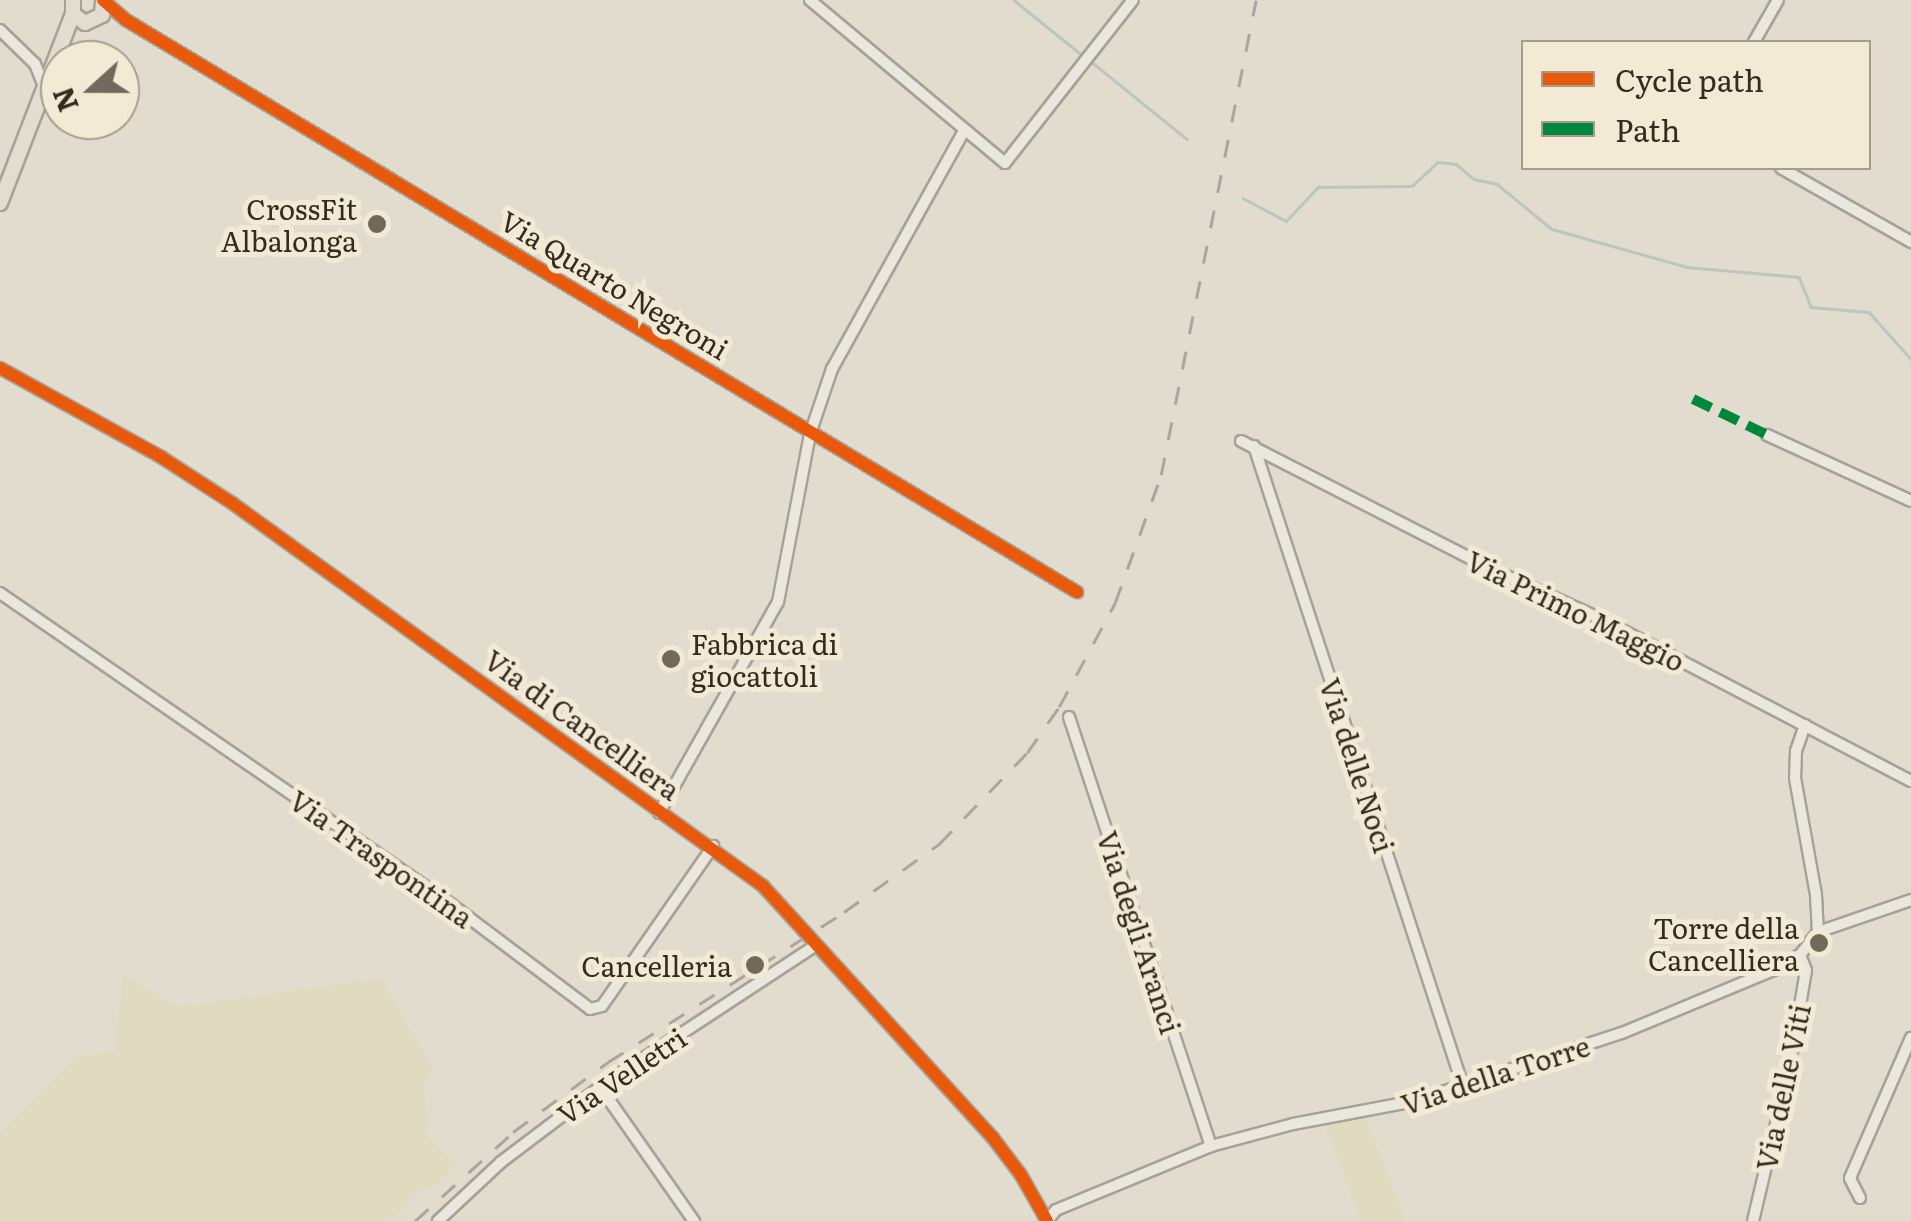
<!DOCTYPE html>
<style>
body{margin:0}
#map{position:relative;width:1911px;height:1221px;overflow:hidden;background:#e2dcce;font-family:Literata,serif}
div>[style]{position:absolute}
[style*='--x']{left:calc(var(--x)*1px);top:calc(var(--y)*1px);width:calc(var(--w)*1px);rotate:calc(var(--a)*1deg)}
.farmland>*{inset:0;background:#e0dac0}
.stream>*{height:2.5px;margin:-1.25px;padding:0 1.25px;transform-origin:1.25px;border-radius:1.25px;background:#b9c7bf}
.roads{filter:drop-shadow(2px 0 #a7a197) drop-shadow(-2px 0 #a7a197) drop-shadow(0 2px #a7a197) drop-shadow(0 -2px #a7a197)}
.minor>*{height:10px;margin:-5px;padding:0 5px;transform-origin:5px;border-radius:5px;background:#eae7df}
.major>*{height:14px;margin:-7px;padding:0 7px;transform-origin:7px;border-radius:7px;background:#e1ddd1}
.rail>*{height:2.5px;margin-top:-1.25px;transform-origin:0;background:repeating-linear-gradient(90deg,#aaa69f 0 18px,transparent 0 36px)}
.quiet>*{height:10px;margin-top:-5px;transform-origin:0;background:repeating-linear-gradient(90deg,#00873e 0 20px,transparent 0 30px)}
.cycleway>*{height:12px;margin:-6px;padding:0 6px;transform-origin:6px;border-radius:6px;background:#e8590c}
.dots>*{width:28px;height:28px;translate:-50% -50%;box-sizing:border-box;border:5px solid #f2ead5;border-radius:50%}
span{translate:-50% -50%;white-space:nowrap;text-align:center;line-height:1.15;-webkit-text-stroke:10px #f2ead5;paint-order:stroke}
.poi-label{font-size:28px;color:#352b20}
.right{translate:-100% -50%;text-align:right}
.left{translate:0 -50%;text-align:left}
.street-label{font-size:28px;color:#352b20}
.legend{position:absolute;left:1521px;top:40px;width:350px;height:130px;box-sizing:border-box;background:#f2ead5;border:2px solid #a69e8d;margin:0;padding:12px 18px;list-style:none;font-size:30px;color:#352b20}
.legend li{display:flex;align-items:center;gap:20px;height:50px}
.legend b{width:50px;border:2px solid #a69e8d}
.north{position:absolute;left:40px;top:40px;width:100px;height:100px;box-sizing:border-box;background:#f2ead5;border:2px solid #a69e8d;border-radius:50%;rotate:249deg;font-size:28px;font-weight:700;line-height:40px;text-align:center;color:#352b20}
.north::after{content:'';display:block;margin:auto;width:35px;height:45px;background:#72695d;clip-path:polygon(50% 0,100% 100%,50% 72%,0 100%)}
</style>
<div id="map">
<div class="farmland">
<i style="clip-path:polygon(123px 974px,178px 1007px,381px 978px,433px 1067px,424px 1087px,428px 1136px,456px 1164px,440px 1183px,420px 1189px,390px 1221px,0 1221px,0 1132px,76px 1057px,115px 1050px)"></i>
<i style="clip-path:polygon(1362px 1116px,1366px 1118px,1406px 1221px,1361px 1221px,1324px 1122px)"></i>
</div>
<div class="stream">
<i style="--x:1014;--y:0;--w:87;--a:39"></i>
<i style="--x:1093;--y:63;--w:121;--a:39"></i>
<i style="--x:1243;--y:198;--w:49;--a:28.1"></i>
<i style="--x:1286;--y:221;--w:47;--a:-46.7"></i>
<i style="--x:1318;--y:187;--w:94;--a:-0.6"></i>
<i style="--x:1412;--y:186;--w:35;--a:-43"></i>
<i style="--x:1438;--y:162;--w:18;--a:6"></i>
<i style="--x:1456;--y:164;--w:23;--a:40"></i>
<i style="--x:1474;--y:179;--w:24;--a:12"></i>
<i style="--x:1497;--y:184;--w:71;--a:39.3"></i>
<i style="--x:1552;--y:229;--w:140;--a:15.7"></i>
<i style="--x:1687;--y:267;--w:112;--a:5.1"></i>
<i style="--x:1799;--y:277;--w:32;--a:68"></i>
<i style="--x:1811;--y:307;--w:58;--a:4.9"></i>
<i style="--x:1869;--y:312;--w:63;--a:48.2"></i>
</div>
<div class="roads">
<div class="minor">
<i style="--x:810;--y:0;--w:254;--a:39.9"></i>
<i style="--x:1005;--y:163;--w:207;--a:-51.9"></i>
<i style="--x:104;--y:1;--w:29;--a:41"></i>
<i style="--x:126;--y:20;--w:1110;--a:31.03"></i>
<i style="--x:0;--y:30;--w:49;--a:44.2"></i>
<i style="--x:35;--y:64;--w:24;--a:68"></i>
<i style="--x:1754;--y:42;--w:48;--a:-60.3"></i>
<i style="--x:1781;--y:168;--w:150;--a:29.6"></i>
<i style="--x:0;--y:368;--w:184;--a:28.9"></i>
<i style="--x:161;--y:457;--w:85;--a:32.9"></i>
<i style="--x:232;--y:503;--w:655;--a:35.8"></i>
<i style="--x:763;--y:886;--w:341;--a:47.6"></i>
<i style="--x:993;--y:1138;--w:46;--a:52.9"></i>
<i style="--x:1021;--y:1175;--w:53;--a:60.5"></i>
<i style="--x:1767;--y:435;--w:158;--a:24.6"></i>
<i style="--x:1241;--y:441;--w:281;--a:27.1"></i>
<i style="--x:1491;--y:569;--w:116;--a:24.4"></i>
<i style="--x:1597;--y:617;--w:354;--a:27.6"></i>
<i style="--x:1254;--y:446;--w:670;--a:71.92"></i>
<i style="--x:0;--y:593;--w:549;--a:34.62"></i>
<i style="--x:452;--y:905;--w:173;--a:37"></i>
<i style="--x:590;--y:1009;--w:12;--a:-14"></i>
<i style="--x:602;--y:1006;--w:195;--a:-55.2"></i>
<i style="--x:1069;--y:717;--w:452;--a:71.7"></i>
<i style="--x:1805;--y:725;--w:28;--a:109"></i>
<i style="--x:1796;--y:751;--w:27;--a:92"></i>
<i style="--x:1795;--y:778;--w:119;--a:79.8"></i>
<i style="--x:1816;--y:895;--w:37;--a:87"></i>
<i style="--x:659;--y:813;--w:242;--a:-60.6"></i>
<i style="--x:778;--y:602;--w:171;--a:-79.2"></i>
<i style="--x:810;--y:434;--w:69;--a:-71.3"></i>
<i style="--x:832;--y:369;--w:272;--a:-61"></i>
<i style="--x:600;--y:1087;--w:164;--a:55"></i>
<i style="--x:1860;--y:1198;--w:22;--a:-117"></i>
<i style="--x:1850;--y:1178;--w:153;--a:-66.5"></i>
<i style="--x:438;--y:1221;--w:86;--a:-43.1"></i>
<i style="--x:501;--y:1162;--w:124;--a:-37.1"></i>
<i style="--x:600;--y:1087;--w:258;--a:-33.3"></i>
<i style="--x:1047;--y:1221;--w:14;--a:-51"></i>
<i style="--x:1056;--y:1210;--w:168;--a:-22.4"></i>
<i style="--x:1211;--y:1146;--w:85;--a:-15"></i>
<i style="--x:1293;--y:1124;--w:124;--a:-10.7"></i>
<i style="--x:1415;--y:1101;--w:218;--a:-18.2"></i>
<i style="--x:1622;--y:1033;--w:169;--a:-22.6"></i>
<i style="--x:1778;--y:968;--w:26;--a:-31"></i>
<i style="--x:1800;--y:955;--w:29;--a:-52"></i>
<i style="--x:1818;--y:932;--w:98;--a:-19"></i>
<i style="--x:1753;--y:1221;--w:161;--a:-76.7"></i>
<i style="--x:1790;--y:1064;--w:95;--a:-80.3"></i>
<i style="--x:1806;--y:970;--w:16;--a:-112"></i>
</div>
<div class="major">
<i style="--x:73;--y:0;--w:14;--a:90"></i>
<i style="--x:73;--y:14;--w:15;--a:37"></i>
<i style="--x:85;--y:23;--w:19;--a:-25"></i>
<i style="--x:102;--y:15;--w:15;--a:-86"></i>
<i style="--x:0;--y:203;--w:203;--a:-68.9"></i>
</div>
</div>
<div class="rail">
<i style="--x:415;--y:1221;--w:132;--a:-42.2"></i>
<i style="--x:513;--y:1132;--w:118;--a:-36.4"></i>
<i style="--x:608;--y:1062;--w:280;--a:-32.4"></i>
<i style="--x:844;--y:912;--w:117;--a:-35.6"></i>
<i style="--x:939;--y:844;--w:127;--a:-46"></i>
<i style="--x:1027;--y:753;--w:56;--a:-55.2"></i>
<i style="--x:1059;--y:707;--w:118;--a:-61.7"></i>
<i style="--x:1115;--y:603;--w:136;--a:-70.2"></i>
<i style="--x:1161;--y:475;--w:484;--a:-78.7"></i>
</div>
<div class="quiet">
<i style="--x:1693;--y:399;--w:82;--a:25.9"></i>
</div>
<div class="cycleway">
<i style="--x:103;--y:0;--w:30;--a:41"></i>
<i style="--x:126;--y:20;--w:1110;--a:31.03"></i>
<i style="--x:0;--y:368;--w:184;--a:28.9"></i>
<i style="--x:161;--y:457;--w:85;--a:32.9"></i>
<i style="--x:232;--y:503;--w:655;--a:35.8"></i>
<i style="--x:763;--y:886;--w:341;--a:47.6"></i>
<i style="--x:993;--y:1138;--w:46;--a:52.9"></i>
<i style="--x:1021;--y:1175;--w:53;--a:60.5"></i>
</div>
<div class="dots">
<i style="left:377px;top:224px;background:#72695d"></i>
<i style="left:671px;top:659px;background:#72695d"></i>
<i style="left:1819px;top:943px;background:#72695d"></i>
<i style="left:755px;top:965px;background:#72695d"></i>
</div>
<div class="poi-label">
<span class="right" style="left:357px;top:224px">CrossFit<br>Albalonga</span>
<span class="left" style="left:691px;top:659px">Fabbrica di<br>giocattoli</span>
<span class="right" style="left:1799px;top:943px">Torre della<br>Cancelliera</span>
<span class="right" style="left:732px;top:965px">Cancelleria</span>
</div>
<div class="street-label">
<span style="left:615px;top:284px;rotate:31deg">Via Quarto Negroni</span>
<span style="left:1576px;top:610px;rotate:26deg">Via Primo Maggio</span>
<span style="left:583px;top:724px;rotate:36deg">Via di Cancelliera</span>
<span style="left:1358px;top:765px;rotate:72deg">Via delle Noci</span>
<span style="left:382px;top:858px;rotate:35deg">Via Traspontina</span>
<span style="left:1140px;top:932px;rotate:72deg">Via degli Aranci</span>
<span style="left:1495px;top:1074px;rotate:-18deg">Via della Torre</span>
<span style="left:621px;top:1075px;rotate:-34deg">Via Velletri</span>
<span style="left:1782px;top:1087px;rotate:-78deg">Via delle Viti</span>
</div>
<ul class="legend">
<li><b style="height:12px;background:#e8590c"></b>Cycle path</li>
<li><b style="height:12px;background:#00873e"></b>Path</li>
</ul>
<div class="north">N</div>
</div>
